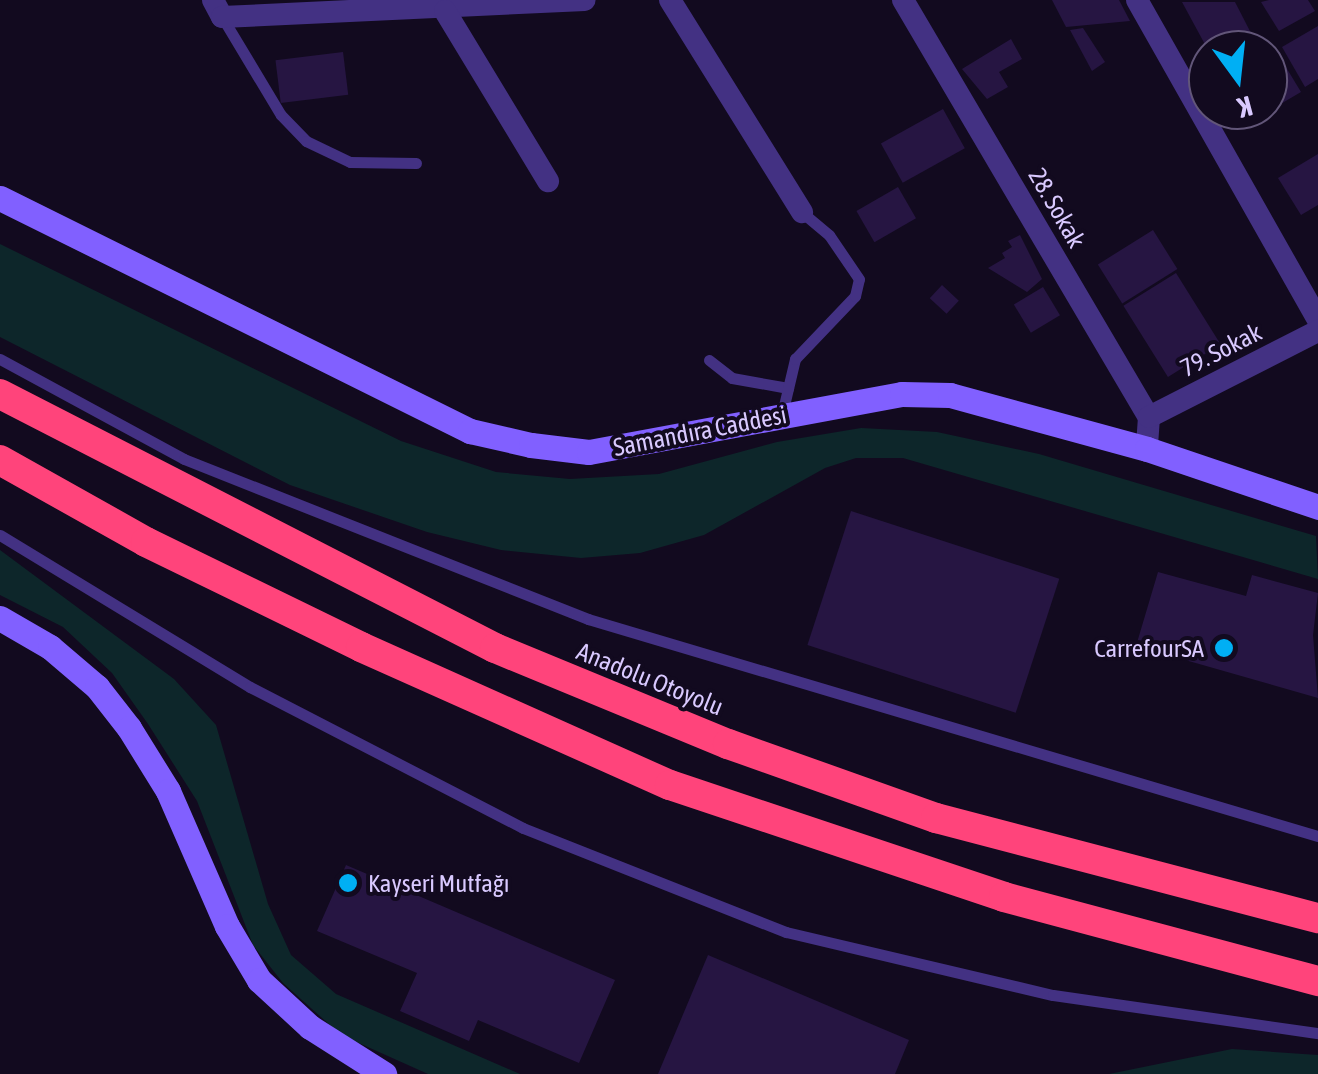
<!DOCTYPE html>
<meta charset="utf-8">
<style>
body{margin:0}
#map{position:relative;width:1318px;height:1074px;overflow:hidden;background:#120a1f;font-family:"Asap Condensed",sans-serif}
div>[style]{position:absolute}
.green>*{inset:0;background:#0d262a}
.building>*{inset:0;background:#261542;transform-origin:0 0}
.lane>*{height:11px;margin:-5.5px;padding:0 5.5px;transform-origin:5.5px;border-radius:5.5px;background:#433183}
.street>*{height:22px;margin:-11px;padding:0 11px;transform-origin:11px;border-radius:11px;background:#433183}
.secondary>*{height:25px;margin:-12.5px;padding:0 12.5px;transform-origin:12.5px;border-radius:12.5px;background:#8160ff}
.highway>*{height:30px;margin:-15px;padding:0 15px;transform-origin:15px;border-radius:15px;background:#ff447b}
.dots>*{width:28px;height:28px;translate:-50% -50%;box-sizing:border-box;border:5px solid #120a1f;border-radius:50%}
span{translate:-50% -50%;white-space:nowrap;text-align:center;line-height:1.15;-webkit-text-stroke:8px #120a1f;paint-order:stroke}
.street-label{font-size:25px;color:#d9c9ff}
.poi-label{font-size:25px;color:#d9c9ff}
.right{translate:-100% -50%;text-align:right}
.left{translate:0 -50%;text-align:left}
.north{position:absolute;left:1188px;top:30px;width:100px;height:100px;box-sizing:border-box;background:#120a1f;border:2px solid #625679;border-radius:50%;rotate:165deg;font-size:28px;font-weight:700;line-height:40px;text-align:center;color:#d9c9ff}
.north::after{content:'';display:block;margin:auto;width:35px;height:45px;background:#00aff4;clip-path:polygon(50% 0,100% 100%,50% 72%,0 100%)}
</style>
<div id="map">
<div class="green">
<div style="clip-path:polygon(0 244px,401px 441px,496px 472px,570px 479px,659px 474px,777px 442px,861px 428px,937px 432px,1039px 454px,1316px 536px,1318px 579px,903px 458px,856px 458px,825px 468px,704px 535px,640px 553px,581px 558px,501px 550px,427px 532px,290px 485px,0 337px)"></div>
<div style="clip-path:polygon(0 550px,174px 679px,216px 725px,268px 904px,291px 955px,336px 994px,520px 1074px,428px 1074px,341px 1035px,283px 983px,253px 945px,197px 801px,148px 724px,112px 673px,63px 627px,0 595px)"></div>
<div style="clip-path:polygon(1232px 1049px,1318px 1055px,1318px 1074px,1109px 1074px)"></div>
</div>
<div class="building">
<div style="clip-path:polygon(1052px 0,1119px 0,1130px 21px,1066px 27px)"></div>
<div style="clip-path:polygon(1269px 0,1308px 0,1315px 11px,1279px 31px,1261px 2px)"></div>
<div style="clip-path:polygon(1182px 2px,1235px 2px,1253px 37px,1229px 50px,1208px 50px)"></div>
<div style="clip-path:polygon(1318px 26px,1318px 79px,1305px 87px,1282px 47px)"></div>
<div style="clip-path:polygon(1083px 28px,1105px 62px,1092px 71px,1070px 30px)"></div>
<div style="clip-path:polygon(1011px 39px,1022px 59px,999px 72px,1008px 87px,987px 99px,962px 69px)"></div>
<div style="clip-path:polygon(1275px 49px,1301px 92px,1240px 128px,1230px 110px,1268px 110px,1268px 53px)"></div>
<div style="left:343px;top:52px;width:43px;height:68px;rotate:83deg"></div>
<div style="left:943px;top:109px;width:45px;height:71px;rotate:61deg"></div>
<div style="clip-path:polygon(1318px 154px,1318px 205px,1301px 215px,1278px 178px)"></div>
<div style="left:898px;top:187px;width:36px;height:48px;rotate:60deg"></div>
<div style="left:1153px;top:230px;width:46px;height:65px;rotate:58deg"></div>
<div style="clip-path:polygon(1020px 235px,1042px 279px,1027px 292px,988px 268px,1005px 258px,1002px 253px,1012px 247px,1008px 241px)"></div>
<div style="left:1176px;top:273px;width:84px;height:62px;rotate:58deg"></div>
<div style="left:942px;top:285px;width:23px;height:18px;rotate:43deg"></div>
<div style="left:1043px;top:287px;width:33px;height:34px;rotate:59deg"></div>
<div style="left:851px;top:511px;width:219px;height:141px;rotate:18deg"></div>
<div style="clip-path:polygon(1158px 572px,1246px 596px,1252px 575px,1318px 593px,1313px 635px,1318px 698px,1136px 646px)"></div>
<div style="clip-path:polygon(346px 865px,615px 980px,579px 1063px,478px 1020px,469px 1041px,400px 1011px,417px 973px,317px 931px)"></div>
<div style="clip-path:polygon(708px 955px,909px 1040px,895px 1074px,658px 1074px)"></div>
</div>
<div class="lane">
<div style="left:222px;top:17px;width:114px;rotate:59deg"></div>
<div style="left:281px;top:115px;width:36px;rotate:46deg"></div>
<div style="left:306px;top:141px;width:49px;rotate:25.5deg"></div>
<div style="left:350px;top:162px;width:66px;rotate:0.9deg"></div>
<div style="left:0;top:359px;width:209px;rotate:28.5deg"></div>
<div style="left:184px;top:459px;width:435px;rotate:21.6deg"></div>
<div style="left:588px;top:619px;width:762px;rotate:16.56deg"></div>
<div style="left:709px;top:360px;width:29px;rotate:38deg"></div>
<div style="left:732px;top:378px;width:57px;rotate:10.1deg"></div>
<div style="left:782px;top:414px;width:57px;rotate:-76.7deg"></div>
<div style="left:795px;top:359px;width:87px;rotate:-46.4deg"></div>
<div style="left:855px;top:296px;width:17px;rotate:-77deg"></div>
<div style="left:859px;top:279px;width:53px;rotate:-124.3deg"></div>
<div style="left:829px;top:235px;width:35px;rotate:-140deg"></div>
<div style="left:0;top:535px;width:293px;rotate:31.3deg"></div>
<div style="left:250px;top:687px;width:307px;rotate:27.3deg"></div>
<div style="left:523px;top:828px;width:283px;rotate:21.6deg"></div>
<div style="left:786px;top:932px;width:274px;rotate:13.3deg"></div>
<div style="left:1053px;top:995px;width:268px;rotate:8.2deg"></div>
</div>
<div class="street">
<div style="left:213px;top:0;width:19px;rotate:62deg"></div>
<div style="left:222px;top:17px;width:363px;rotate:-2.7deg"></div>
<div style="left:670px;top:0;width:250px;rotate:58.1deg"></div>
<div style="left:903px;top:0;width:484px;rotate:59.5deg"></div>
<div style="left:1149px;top:417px;width:32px;rotate:94deg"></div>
<div style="left:1137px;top:0;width:368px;rotate:60.5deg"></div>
<div style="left:445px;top:11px;width:199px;rotate:58.8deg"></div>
<div style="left:1149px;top:417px;width:190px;rotate:-27deg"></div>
</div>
<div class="secondary">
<div style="left:0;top:198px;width:525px;rotate:26.37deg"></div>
<div style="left:470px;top:431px;width:63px;rotate:12.9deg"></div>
<div style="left:531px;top:445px;width:58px;rotate:6.9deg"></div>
<div style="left:589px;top:452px;width:318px;rotate:-10.5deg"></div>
<div style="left:902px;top:394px;width:48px;rotate:1.2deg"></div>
<div style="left:950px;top:395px;width:204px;rotate:15.3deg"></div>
<div style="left:1147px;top:449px;width:181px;rotate:18.7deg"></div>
<div style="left:0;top:618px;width:58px;rotate:30.1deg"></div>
<div style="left:50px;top:647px;width:62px;rotate:40.4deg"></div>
<div style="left:97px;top:687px;width:52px;rotate:52deg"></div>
<div style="left:129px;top:728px;width:74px;rotate:58.2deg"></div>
<div style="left:168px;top:791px;width:147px;rotate:66.4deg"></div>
<div style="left:227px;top:926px;width:63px;rotate:59.3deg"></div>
<div style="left:259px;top:980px;width:69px;rotate:42.7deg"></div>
<div style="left:310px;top:1027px;width:88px;rotate:32.4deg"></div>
</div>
<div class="highway">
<div style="left:0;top:394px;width:556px;rotate:27.16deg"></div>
<div style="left:495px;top:648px;width:252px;rotate:22.4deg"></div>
<div style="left:728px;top:744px;width:221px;rotate:19.6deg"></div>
<div style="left:936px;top:818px;width:395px;rotate:14.7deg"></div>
<div style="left:0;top:460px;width:167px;rotate:29.3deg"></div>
<div style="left:146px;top:542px;width:239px;rotate:26deg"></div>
<div style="left:361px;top:647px;width:338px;rotate:24.1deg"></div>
<div style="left:670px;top:785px;width:352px;rotate:18.5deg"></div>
<div style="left:1004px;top:897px;width:325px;rotate:15deg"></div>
</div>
<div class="dots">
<div style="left:1224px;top:648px;background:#00aff4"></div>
<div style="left:348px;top:883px;background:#00aff4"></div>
</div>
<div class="street-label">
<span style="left:1057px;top:208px;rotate:60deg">28. Sokak</span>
<span style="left:1221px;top:350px;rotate:-27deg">79. Sokak</span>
<span style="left:700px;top:431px;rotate:-11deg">Samandıra Caddesi</span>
<span style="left:650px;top:679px;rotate:22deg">Anadolu Otoyolu</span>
</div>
<div class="poi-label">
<span class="right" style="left:1204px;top:648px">CarrefourSA</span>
<span class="left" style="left:368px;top:883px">Kayseri Mutfağı</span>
</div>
<div class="north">K</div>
</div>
